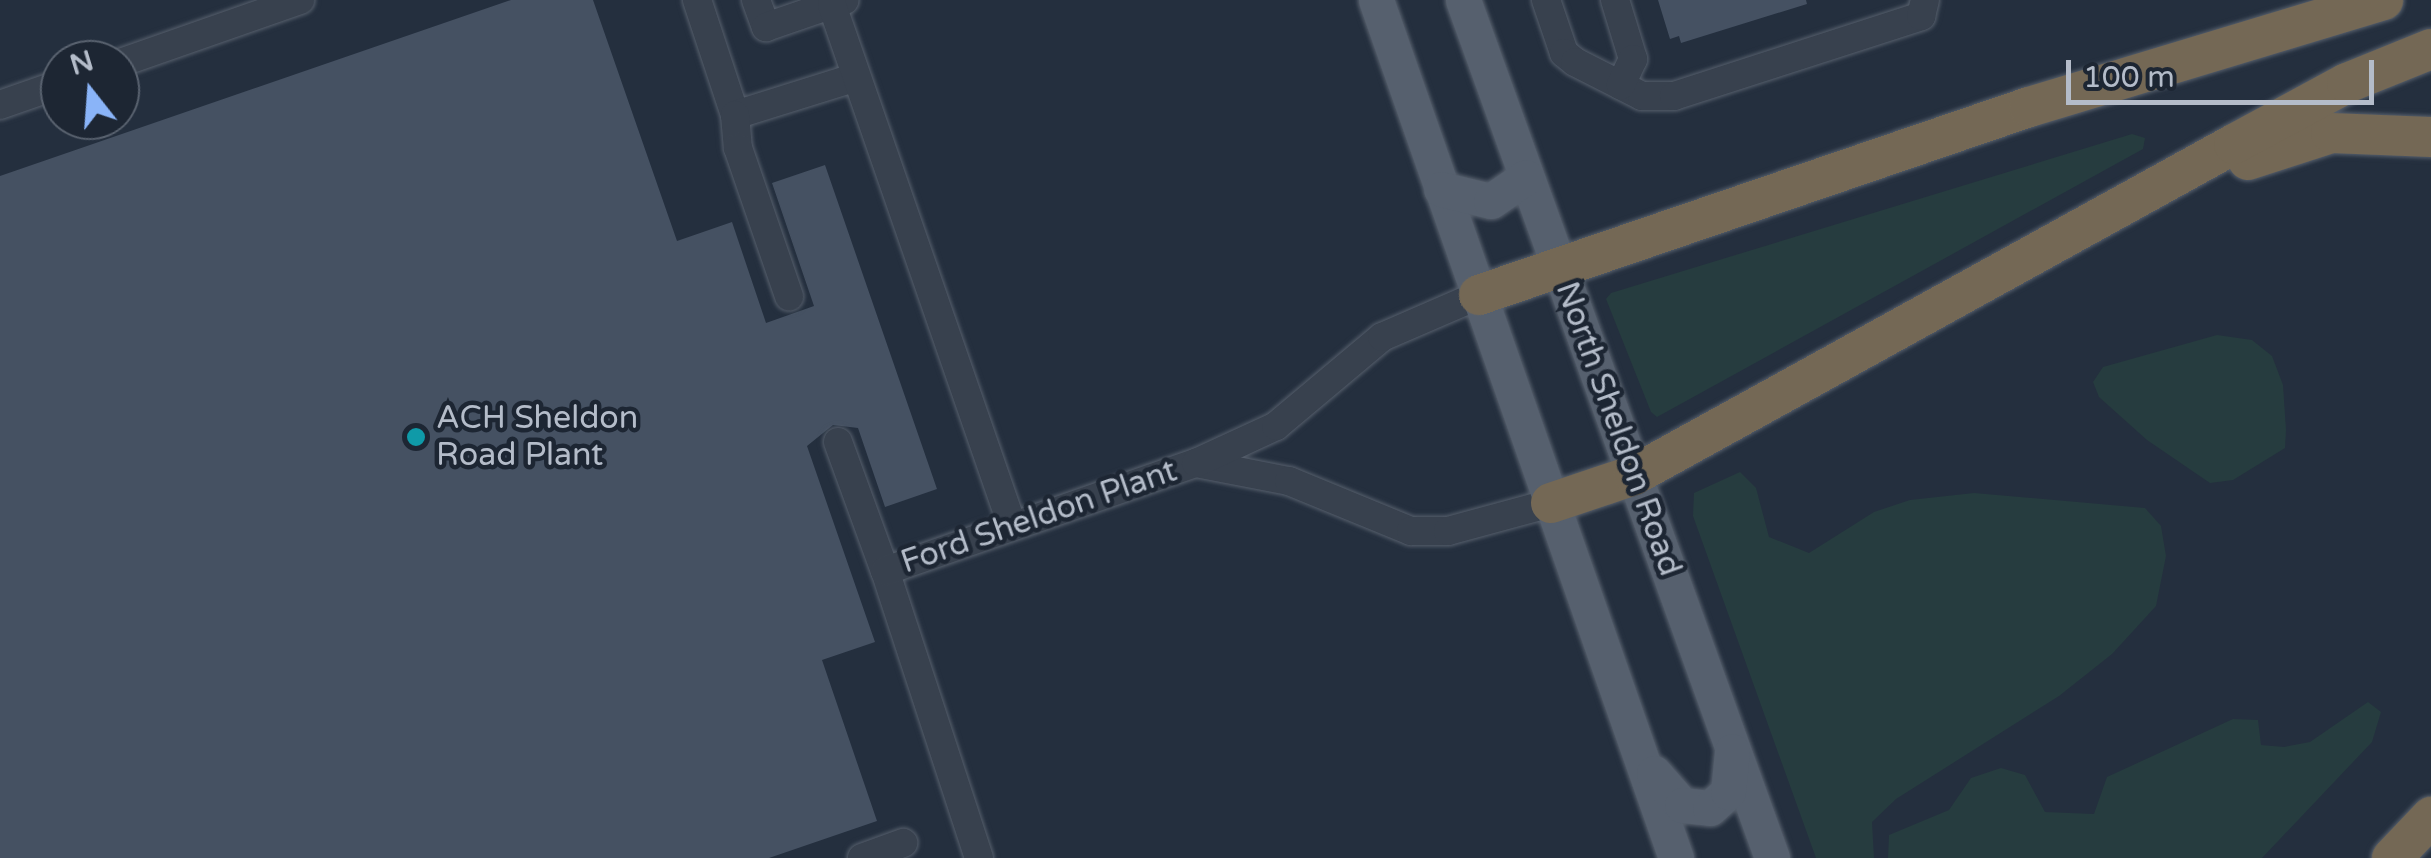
<!DOCTYPE html>
<style>
body{margin:0}
#map{position:relative;width:2431px;height:858px;overflow:hidden;background:#242f3e;font-family:"Varela Round",sans-serif}
div>[style]{position:absolute}
.green>*{inset:0;background:#263c3f}
.building>*{inset:0;background:#455162}
.roads{filter:drop-shadow(0 0 2px #565f6c) drop-shadow(0 0 2px #565f6c)}
.minor>*{height:28px;margin:-14px;padding:0 14px;transform-origin:14px;border-radius:14px;background:#38414e}
.major>*{height:35px;margin:-17.5px;padding:0 17.5px;transform-origin:17.5px;border-radius:17.5px;background:#56606e}
.highway>*{height:40px;margin:-20px;padding:0 20px;transform-origin:20px;border-radius:20px;background:#746855}
.dots>*{width:28px;height:28px;translate:-50% -50%;box-sizing:border-box;border:5px solid #1d2633;border-radius:50%}
span{translate:-50% -50%;white-space:nowrap;text-align:center;line-height:1.15;-webkit-text-stroke:9px #1d2633;paint-order:stroke}
.poi-label{font-size:32px;color:#b4bcc9}
.left{translate:0 -50%;text-align:left}
.street-label{font-size:32px;color:#b4bcc9}
.north{position:absolute;left:40px;top:40px;width:100px;height:100px;box-sizing:border-box;background:#1d2633;border:2px solid #59626f;border-radius:50%;rotate:343deg;font-size:28px;font-weight:700;line-height:40px;text-align:center;color:#b4bcc9}
.north::after{content:'';display:block;margin:auto;width:35px;height:45px;background:#8ab4f8;clip-path:polygon(50% 0,100% 100%,50% 72%,0 100%)}
.scale{position:absolute;left:2066px;top:60px;width:308px;height:45px;box-sizing:border-box;border:5px solid #b4bcc9;border-top:0;padding-left:12px;font-size:30px;line-height:35px;white-space:nowrap;color:#b4bcc9;-webkit-text-stroke:8px #1d2633;paint-order:stroke}
</style>
<div id="map">
<div class="green">
<div style="clip-path:polygon(2132px 134px,2145px 138px,2143px 149px,1657px 417px,1651px 412px,1606px 299px,1611px 293px)"></div>
<div style="clip-path:polygon(2217px 335px,2252px 340px,2272px 356px,2283px 385px,2286px 430px,2285px 448px,2233px 480px,2210px 483px,2147px 440px,2099px 397px,2093px 382px,2103px 367px)"></div>
<div style="clip-path:polygon(1740px 472px,1756px 488px,1769px 537px,1809px 553px,1874px 512px,1910px 500px,1974px 493px,2145px 508px,2161px 526px,2166px 556px,2156px 606px,2112px 654px,2059px 696px,1896px 799px,1872px 822px,1874px 858px,1816px 858px,1693px 516px,1694px 493px)"></div>
<div style="clip-path:polygon(2368px 702px,2381px 712px,2372px 742px,2262px 858px,1888px 858px,1889px 835px,1949px 810px,1971px 778px,2001px 768px,2025px 775px,2045px 812px,2094px 814px,2107px 777px,2233px 719px,2258px 720px,2261px 745px,2284px 747px,2310px 742px)"></div>
</div>
<div class="building">
<div style="clip-path:polygon(511px 0,593px 0,677px 241px,732px 222px,766px 323px,814px 306px,772px 183px,825px 165px,937px 489px,885px 507px,858px 428px,833px 425px,807px 446px,875px 642px,822px 660px,877px 821px,769px 858px,0 858px,0 176px)"></div>
<div style="clip-path:polygon(1658px 0,1806px 0,1807px 4px,1681px 43px,1679px 36px,1670px 39px)"></div>
</div>
<div class="roads">
<div class="minor">
<div style="left:697px;top:0;width:121px;rotate:71.7deg"></div>
<div style="left:735px;top:115px;width:127px;rotate:-17.4deg"></div>
<div style="left:756px;top:0;width:29px;rotate:70deg"></div>
<div style="left:766px;top:27px;width:83px;rotate:-18.9deg"></div>
<div style="left:1546px;top:0;width:56px;rotate:71.2deg"></div>
<div style="left:1564px;top:53px;width:14px;rotate:39deg"></div>
<div style="left:1575px;top:62px;width:75px;rotate:26.9deg"></div>
<div style="left:1642px;top:96px;width:32px"></div>
<div style="left:1674px;top:96px;width:260px;rotate:-17.9deg"></div>
<div style="left:1921px;top:16px;width:16px;rotate:-76deg"></div>
<div style="left:1615px;top:0;width:62px;rotate:73deg"></div>
<div style="left:1633px;top:59px;width:29px;rotate:115deg"></div>
<div style="left:832px;top:5px;width:550px;rotate:70.91deg"></div>
<div style="left:120px;top:63px;width:191px;rotate:-19.3deg"></div>
<div style="left:0;top:105px;width:64px;rotate:-19.3deg"></div>
<div style="left:735px;top:115px;width:33px;rotate:85deg"></div>
<div style="left:738px;top:148px;width:157px;rotate:71deg"></div>
<div style="left:838px;top:442px;width:137px;rotate:70deg"></div>
<div style="left:1196px;top:463px;width:95px;rotate:11deg"></div>
<div style="left:1289px;top:481px;width:132px;rotate:22.3deg"></div>
<div style="left:1411px;top:531px;width:37px"></div>
<div style="left:1448px;top:531px;width:107px;rotate:-15.2deg"></div>
<div style="left:862px;top:858px;width:44px;rotate:-20.1deg"></div>
<div style="left:979px;top:858px;width:302px;rotate:-108.1deg"></div>
<div style="left:885px;top:571px;width:329px;rotate:-19.2deg"></div>
<div style="left:1196px;top:463px;width:88px;rotate:-24.8deg"></div>
<div style="left:1276px;top:426px;width:138px;rotate:-40deg"></div>
<div style="left:1382px;top:337px;width:106px;rotate:-23.4deg"></div>
</div>
<div class="major">
<div style="left:1376px;top:0;width:909px;rotate:70.73deg"></div>
<div style="left:1463px;top:0;width:912px;rotate:70.19deg"></div>
<div style="left:1441px;top:189px;width:51px;rotate:13.5deg"></div>
<div style="left:1491px;top:201px;width:42px;rotate:-34.4deg"></div>
<div style="left:1654px;top:773px;width:43px;rotate:48.8deg"></div>
<div style="left:1682px;top:805px;width:28px;rotate:6deg"></div>
<div style="left:1710px;top:808px;width:24px;rotate:-42deg"></div>
<div style="left:1728px;top:792px;width:41px;rotate:-84.4deg"></div>
</div>
<div class="highway">
<div style="left:2248px;top:160px;width:87px;rotate:-18deg"></div>
<div style="left:2331px;top:133px;width:100px;rotate:2.3deg"></div>
<div style="left:1479px;top:295px;width:581px;rotate:-18.87deg"></div>
<div style="left:2029px;top:107px;width:370px;rotate:-16.8deg"></div>
<div style="left:1551px;top:503px;width:88px;rotate:-18.6deg"></div>
<div style="left:1634px;top:475px;width:685px;rotate:-28.88deg"></div>
<div style="left:2234px;top:144px;width:128px;rotate:-28.4deg"></div>
<div style="left:2347px;top:83px;width:91px;rotate:-22deg"></div>
<div style="left:2392px;top:858px;width:57px;rotate:-46.4deg"></div>
</div>
</div>
<div class="dots">
<div style="left:416px;top:437px;background:#0f9aa8"></div>
</div>
<div class="poi-label">
<span class="left" style="left:436px;top:437px">ACH Sheldon<br>Road Plant</span>
</div>
<div class="street-label">
<span style="left:1618px;top:429px;rotate:70deg">North Sheldon Road</span>
<span style="left:1039px;top:517px;rotate:-19deg">Ford Sheldon Plant</span>
</div>
<div class="north">N</div>
<div class="scale">100 m</div>
</div>
